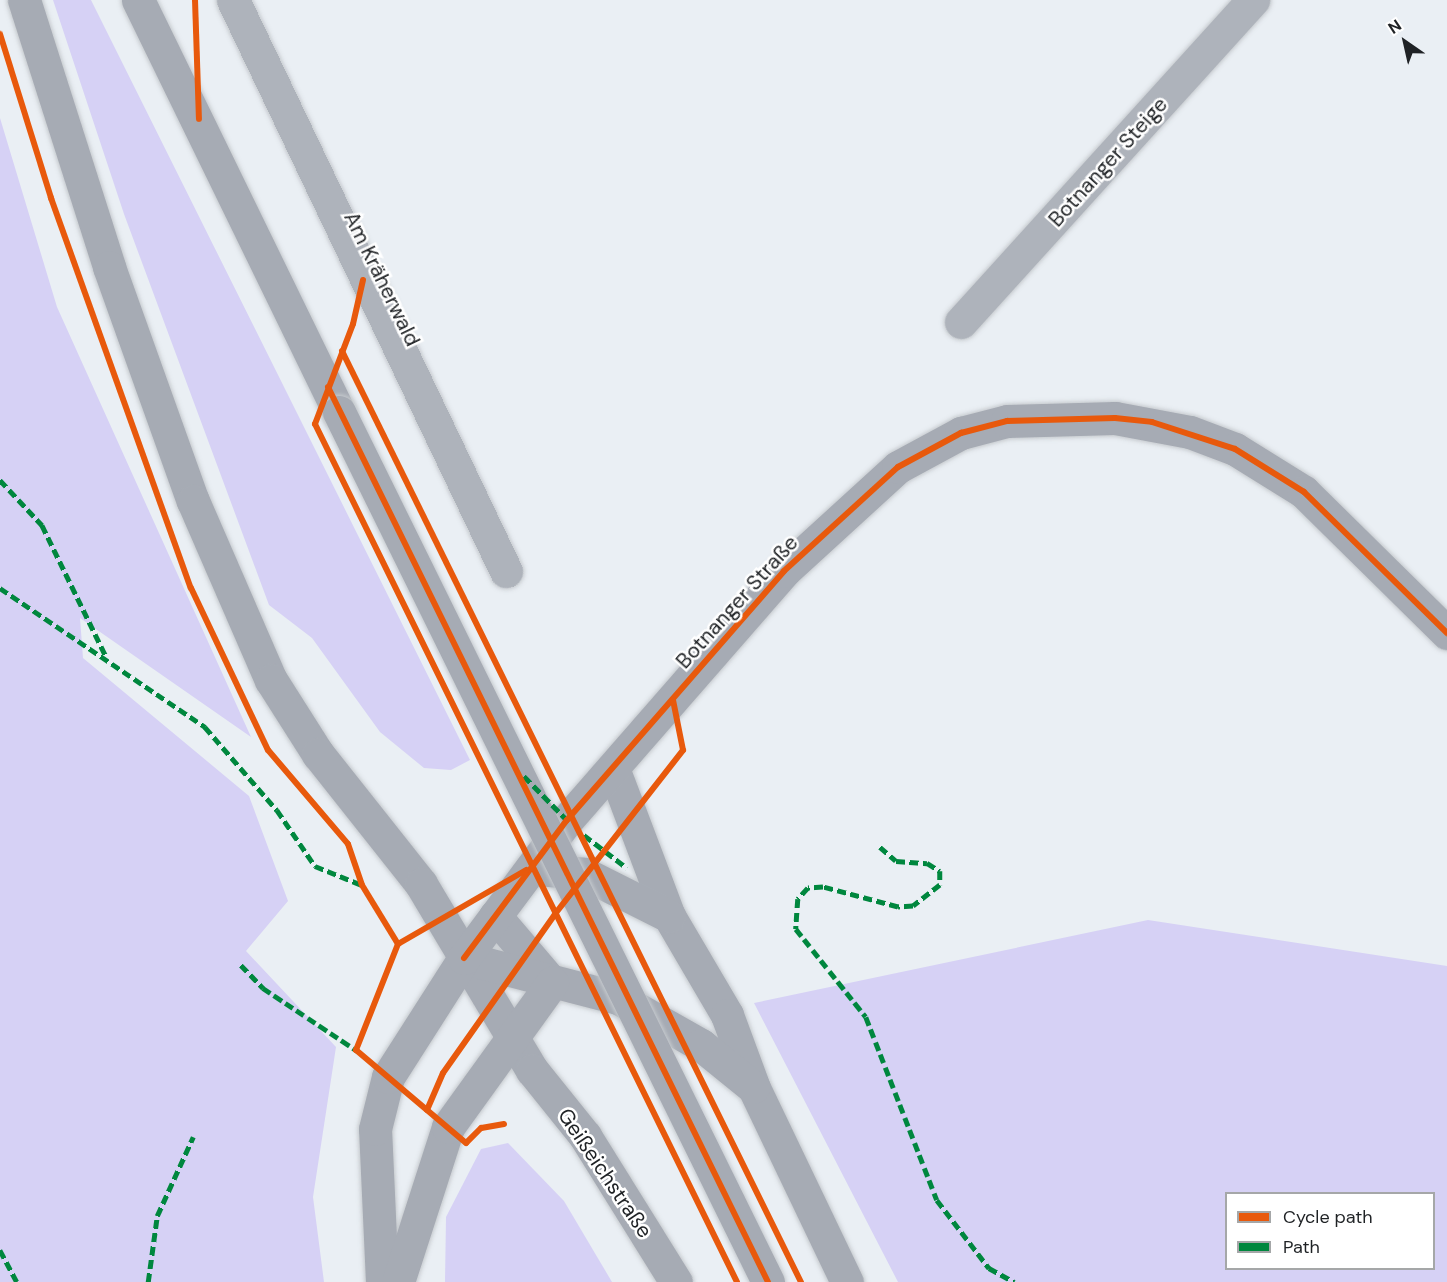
<!DOCTYPE html>
<meta charset="utf-8">
<style>
body{margin:0}
#map{position:relative;width:1447px;height:1282px;overflow:hidden;background:#eaeff4;font-family:"DM Sans",sans-serif}
div>[style]{position:absolute}
.green>*{inset:0;background:#d6d1f5}
.roads{filter:drop-shadow(0 0 2px #c6cace) drop-shadow(0 0 2px #c6cace)}
.minor>*{height:33px;margin:-16.5px;padding:0 16.5px;transform-origin:16.5px;border-radius:16.5px;background:#aeb3bb}
.major>*{height:33px;margin:-16.5px;padding:0 16.5px;transform-origin:16.5px;border-radius:16.5px;background:#a6abb4}
.bridges{filter:drop-shadow(0 0 2px #c6cace) drop-shadow(0 0 2px #c6cace)}
.major-bridge>*{height:33px;margin:-16.5px;padding:0 16.5px;transform-origin:16.5px;border-radius:16.5px;background:#a6abb4}
.quiet>*{height:4.5px;margin-top:-2.25px;transform-origin:0;background:repeating-linear-gradient(90deg,#00873e 0 9px,transparent 0 13.5px)}
.cycleway>*{height:6px;margin:-3px;padding:0 3px;transform-origin:3px;border-radius:3px;background:#e8590c}
span{translate:-50% -50%;white-space:nowrap;text-align:center;line-height:1.15;-webkit-text-stroke:5px #fff;paint-order:stroke}
.street-label{font-size:21px;color:#1f2225}
.legend{position:absolute;left:1225px;top:1192px;width:210px;height:78px;box-sizing:border-box;background:#fff;border:2px solid #a5a7a8;margin:0;padding:8px 10px;list-style:none;font-size:18px;color:#1f2225}
.legend li{display:flex;align-items:center;gap:12px;height:30px}
.legend b{width:30px;border:2px solid #a5a7a8}
.north{position:absolute;left:1375px;top:12px;width:60px;height:60px;-webkit-text-stroke:4px #fff;paint-order:stroke;rotate:326deg;font-size:16px;font-weight:700;line-height:24px;text-align:center;color:#1f2225}
.north::after{content:'';display:block;margin:auto;width:21px;height:27px;background:#1f2225;clip-path:polygon(50% 0,100% 100%,50% 72%,0 100%)}
</style>
<div id="map">
<div class="green">
<div style="clip-path:polygon(53px 0,91px 0,470px 760px,451px 770px,424px 768px,380px 732px,312px 638px,269px 605px,124px 214px)"></div>
<div style="clip-path:polygon(0 118px,57px 307px,251px 737px,80px 618px,83px 658px,249px 796px,288px 901px,246px 951px,336px 1047px,313px 1197px,324px 1282px,0 1282px)"></div>
<div style="clip-path:polygon(evenodd,1148px 920px,1447px 966px,1447px 1282px,898px 1282px,754px 1003px,1148px 920px,1226px 1194px,1434px 1194px,1434px 1268px,1226px 1268px,1226px 1194px)"></div>
<div style="clip-path:polygon(508px 1143px,564px 1201px,612px 1282px,445px 1282px,446px 1217px,481px 1149px)"></div>
</div>
<div class="roads">
<div class="minor">
<div style="left:233px;top:0;width:633px;rotate:64.45deg"></div>
<div style="left:961px;top:322px;width:435px;rotate:-47.8deg"></div>
</div>
<div class="major">
<div style="left:24px;top:0;width:280px;rotate:72.3deg"></div>
<div style="left:109px;top:267px;width:249px;rotate:70.3deg"></div>
<div style="left:193px;top:501px;width:195px;rotate:66.5deg"></div>
<div style="left:271px;top:680px;width:88px;rotate:57.6deg"></div>
<div style="left:318px;top:754px;width:166px;rotate:51.6deg"></div>
<div style="left:421px;top:884px;width:217px;rotate:59.2deg"></div>
<div style="left:532px;top:1070px;width:85px;rotate:51.2deg"></div>
<div style="left:585px;top:1136px;width:172px;rotate:58.1deg"></div>
<div style="left:138px;top:0;width:458px;rotate:64deg"></div>
<div style="left:613px;top:768px;width:158px;rotate:69.3deg"></div>
<div style="left:669px;top:916px;width:115px;rotate:59.6deg"></div>
<div style="left:727px;top:1015px;width:78px;rotate:69.7deg"></div>
<div style="left:754px;top:1088px;width:215px;rotate:64.4deg"></div>
<div style="left:540px;top:869px;width:45px;rotate:6.3deg"></div>
<div style="left:585px;top:874px;width:94px;rotate:26.6deg"></div>
<div style="left:495px;top:916px;width:88px;rotate:49.6deg"></div>
<div style="left:464px;top:958px;width:159px;rotate:14.6deg"></div>
<div style="left:618px;top:998px;width:95px;rotate:29.5deg"></div>
<div style="left:701px;top:1045px;width:67px;rotate:38.9deg"></div>
<div style="left:382px;top:1282px;width:153px;rotate:-92.6deg"></div>
<div style="left:375px;top:1129px;width:54px;rotate:-76deg"></div>
<div style="left:388px;top:1077px;width:141px;rotate:-57.4deg"></div>
<div style="left:464px;top:958px;width:172px;rotate:-53.3deg"></div>
<div style="left:567px;top:820px;width:330px;rotate:-48.9deg"></div>
<div style="left:784px;top:571px;width:154px;rotate:-42.4deg"></div>
<div style="left:898px;top:467px;width:72px;rotate:-28.4deg"></div>
<div style="left:961px;top:433px;width:48px;rotate:-14.6deg"></div>
<div style="left:1007px;top:421px;width:108px;rotate:-1.6deg"></div>
<div style="left:1115px;top:418px;width:76px;rotate:10.6deg"></div>
<div style="left:1190px;top:432px;width:48px;rotate:20.7deg"></div>
<div style="left:1235px;top:449px;width:81px;rotate:31.9deg"></div>
<div style="left:1304px;top:492px;width:201px;rotate:44.6deg"></div>
<div style="left:398px;top:1282px;width:163px;rotate:-72.1deg"></div>
<div style="left:448px;top:1127px;width:178px;rotate:-54.2deg"></div>
</div>
</div>
<div class="bridges">
<div class="major-bridge">
<div style="left:339px;top:412px;width:970px;rotate:63.75deg"></div>
</div>
</div>
<div class="quiet">
<div style="left:0;top:480px;width:62px;rotate:47deg"></div>
<div style="left:42px;top:525px;width:146px;rotate:64deg"></div>
<div style="left:0;top:588px;width:248px;rotate:34.1deg"></div>
<div style="left:205px;top:727px;width:110px;rotate:49.1deg"></div>
<div style="left:277px;top:810px;width:68px;rotate:55.8deg"></div>
<div style="left:315px;top:866px;width:51px;rotate:22deg"></div>
<div style="left:524px;top:776px;width:63px;rotate:45.6deg"></div>
<div style="left:584px;top:835px;width:54px;rotate:37.5deg"></div>
<div style="left:880px;top:847px;width:21px;rotate:41deg"></div>
<div style="left:896px;top:861px;width:31px;rotate:4deg"></div>
<div style="left:927px;top:863px;width:15px;rotate:32deg"></div>
<div style="left:940px;top:871px;width:14px;rotate:90deg"></div>
<div style="left:940px;top:885px;width:34px;rotate:142deg"></div>
<div style="left:913px;top:906px;width:15px;rotate:176deg"></div>
<div style="left:898px;top:907px;width:78px;rotate:-165.1deg"></div>
<div style="left:823px;top:887px;width:15px;rotate:176deg"></div>
<div style="left:808px;top:888px;width:15px;rotate:132deg"></div>
<div style="left:798px;top:899px;width:30px;rotate:94deg"></div>
<div style="left:796px;top:929px;width:112px;rotate:51.5deg"></div>
<div style="left:866px;top:1017px;width:196px;rotate:68.8deg"></div>
<div style="left:937px;top:1200px;width:86px;rotate:52.6deg"></div>
<div style="left:989px;top:1268px;width:29px;rotate:29deg"></div>
<div style="left:241px;top:965px;width:32px;rotate:46deg"></div>
<div style="left:263px;top:988px;width:115px;rotate:33.7deg"></div>
<div style="left:0;top:1250px;width:36px;rotate:62deg"></div>
<div style="left:148px;top:1282px;width:67px;rotate:-82.2deg"></div>
<div style="left:157px;top:1216px;width:87px;rotate:-65.5deg"></div>
</div>
<div class="cycleway">
<div style="left:195px;top:0;width:119px;rotate:88.1deg"></div>
<div style="left:0;top:34px;width:172px;rotate:72.7deg"></div>
<div style="left:51px;top:198px;width:414px;rotate:70.3deg"></div>
<div style="left:191px;top:588px;width:179px;rotate:64.6deg"></div>
<div style="left:268px;top:750px;width:123px;rotate:49.6deg"></div>
<div style="left:348px;top:844px;width:43px;rotate:71.1deg"></div>
<div style="left:362px;top:885px;width:69px;rotate:58.6deg"></div>
<div style="left:363px;top:280px;width:45px;rotate:102.8deg"></div>
<div style="left:353px;top:324px;width:107px;rotate:110.8deg"></div>
<div style="left:315px;top:424px;width:956px;rotate:63.81deg"></div>
<div style="left:342px;top:351px;width:1038px;rotate:63.76deg"></div>
<div style="left:328px;top:387px;width:997px;rotate:63.82deg"></div>
<div style="left:464px;top:958px;width:172px;rotate:-53.3deg"></div>
<div style="left:567px;top:820px;width:330px;rotate:-48.9deg"></div>
<div style="left:784px;top:571px;width:154px;rotate:-42.4deg"></div>
<div style="left:898px;top:467px;width:72px;rotate:-28.4deg"></div>
<div style="left:961px;top:433px;width:48px;rotate:-14.6deg"></div>
<div style="left:1007px;top:421px;width:108px;rotate:-1.6deg"></div>
<div style="left:1115px;top:418px;width:37px;rotate:6deg"></div>
<div style="left:1152px;top:422px;width:87px;rotate:18deg"></div>
<div style="left:1235px;top:449px;width:81px;rotate:31.9deg"></div>
<div style="left:1304px;top:492px;width:201px;rotate:44.6deg"></div>
<div style="left:427px;top:1110px;width:40px;rotate:-66.6deg"></div>
<div style="left:443px;top:1073px;width:194px;rotate:-54.8deg"></div>
<div style="left:555px;top:914px;width:208px;rotate:-52deg"></div>
<div style="left:683px;top:750px;width:51px;rotate:-101.3deg"></div>
<div style="left:504px;top:1124px;width:23px;rotate:170deg"></div>
<div style="left:481px;top:1128px;width:21px;rotate:135deg"></div>
<div style="left:466px;top:1143px;width:144px;rotate:-139.8deg"></div>
<div style="left:356px;top:1050px;width:114px;rotate:-68.4deg"></div>
<div style="left:398px;top:944px;width:148px;rotate:-30deg"></div>
</div>
<div class="street-label">
<span style="left:1108px;top:162px;rotate:-48deg">Botnanger Steige</span>
<span style="left:382px;top:279px;rotate:64deg">Am Kräherwald</span>
<span style="left:737px;top:602px;rotate:-48deg">Botnanger Straße</span>
<span style="left:605px;top:1173px;rotate:56deg">Geißeichstraße</span>
</div>
<ul class="legend">
<li><b style="height:8px;background:#e8590c"></b>Cycle path</li>
<li><b style="height:8px;background:#00873e"></b>Path</li>
</ul>
<div class="north">N</div>
</div>
